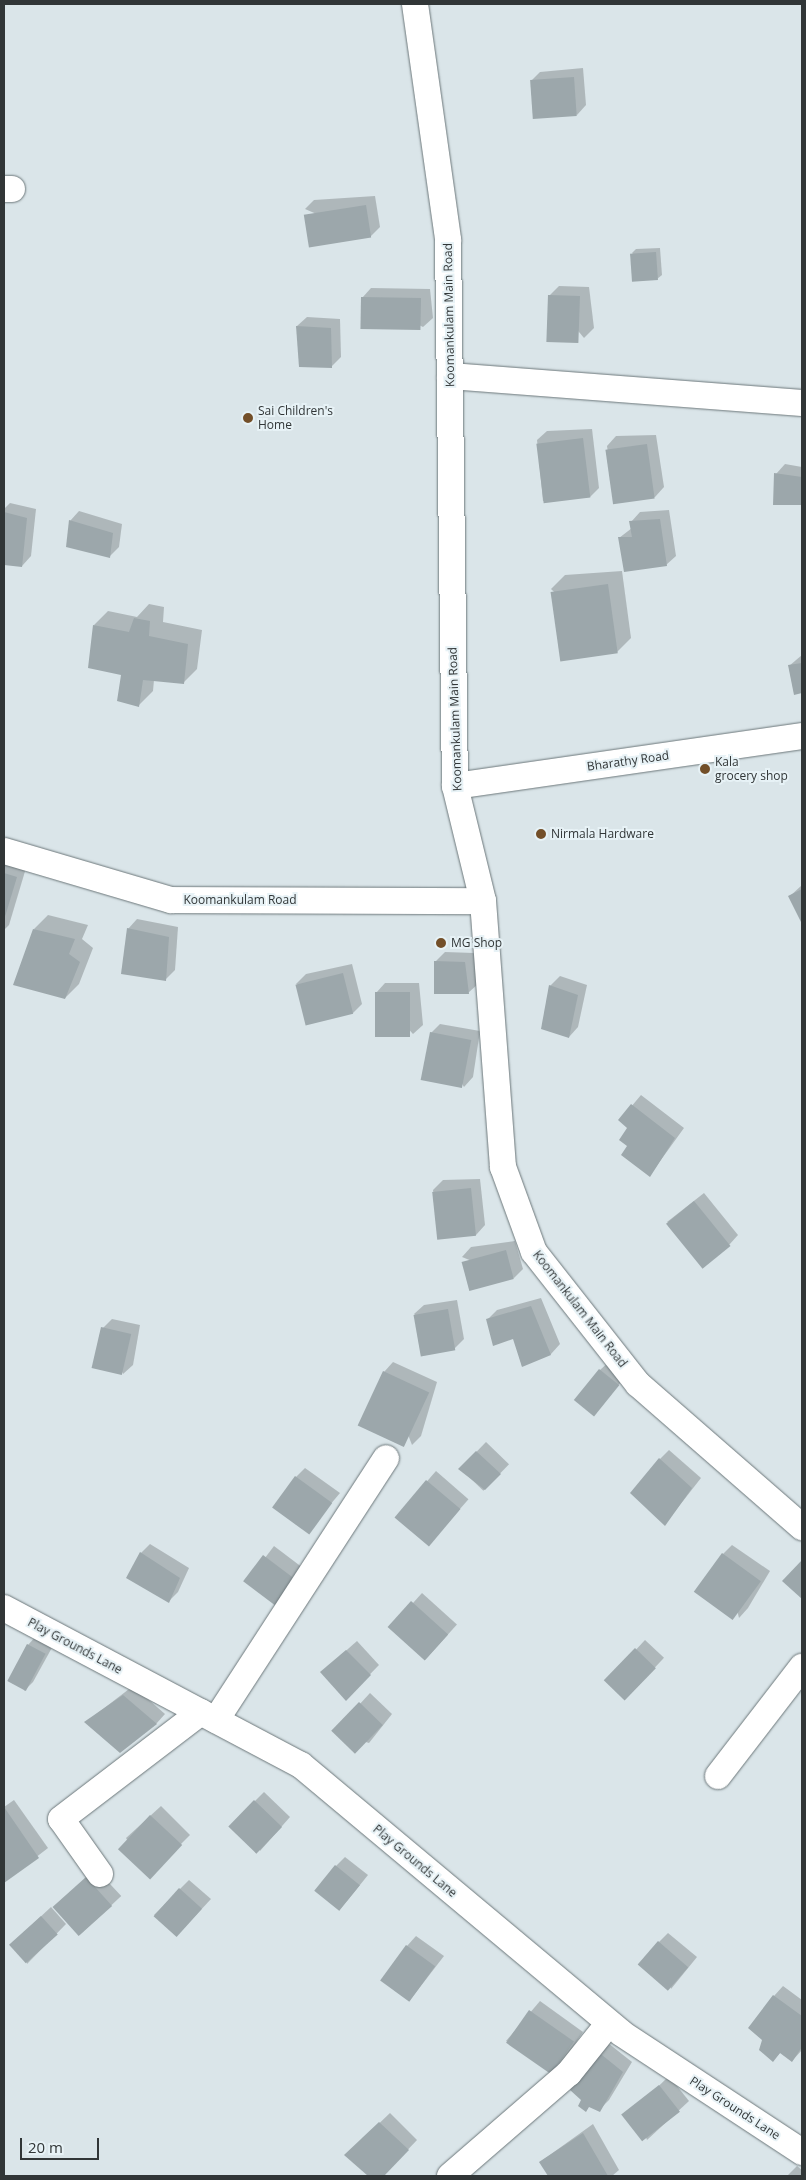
<!DOCTYPE html>
<style>
body{margin:0}
#map{position:relative;width:806px;height:2180px;overflow:hidden;background:#dae5e9;font-family:"Open Sans",sans-serif}
div>[style]{position:absolute}
.shadow>*{inset:0;background:#0003;transform-origin:0 0}
.building>*{inset:0;background:#9ca7ab;transform-origin:0 0}
.roads{filter:drop-shadow(0 0 1px #6c777a) drop-shadow(0 0 1px #6c777a)}
.minor>*{height:26px;margin:-13px;padding:0 13px;transform-origin:13px;border-radius:13px;background:#fff}
.dots>*{width:14px;height:14px;translate:-50% -50%;box-sizing:border-box;border:2px solid #e7f2f6;border-radius:50%}
span{translate:-50% -50%;white-space:nowrap;text-align:center;line-height:1.15;-webkit-text-stroke:4px #e7f2f6;paint-order:stroke}
.street-label{font-size:12px;color:#313637}
.poi-label{font-size:12px;color:#313637}
.left{translate:0 -50%;text-align:left}
.frame{position:absolute;inset:0;border:5px solid #313637;pointer-events:none}
.scale{position:absolute;left:20px;top:2138px;width:79px;height:22px;box-sizing:border-box;border:2px solid #313637;border-top:0;padding-left:6px;font-size:15px;line-height:18px;white-space:nowrap;color:#313637;-webkit-text-stroke:4px #e7f2f6;paint-order:stroke}
</style>
<div id="map">
<div class="shadow">
<div style="clip-path:polygon(583px 68px,586px 105px,577px 115px,531px 81px,540px 72px)"></div>
<div style="clip-path:polygon(375px 196px,380px 227px,370px 237px,305px 209px,314px 200px)"></div>
<div style="clip-path:polygon(660px 248px,662px 275px,657px 279px,632px 253px,636px 249px)"></div>
<div style="clip-path:polygon(559px 286px,589px 287px,594px 328px,584px 338px,549px 296px)"></div>
<div style="clip-path:polygon(371px 288px,430px 289px,433px 318px,423px 327px,362px 298px)"></div>
<div style="clip-path:polygon(307px 317px,340px 319px,341px 357px,332px 366px,301px 365px,297px 326px)"></div>
<div style="clip-path:polygon(592px 429px,599px 488px,590px 497px,543px 501px,537px 440px,547px 431px)"></div>
<div style="clip-path:polygon(656px 435px,664px 487px,655px 497px,615px 500px,607px 446px,616px 436px)"></div>
<div style="clip-path:polygon(785px 464px,802px 467px,801px 503px,776px 474px)"></div>
<div style="clip-path:polygon(10px 503px,36px 509px,31px 556px,22px 566px,4px 564px,4px 509px)"></div>
<div style="clip-path:polygon(669px 510px,676px 556px,666px 565px,619px 538px,632px 528px,631px 522px,640px 512px)"></div>
<div style="clip-path:polygon(79px 511px,122px 524px,119px 547px,110px 556px,70px 521px)"></div>
<div style="clip-path:polygon(622px 571px,631px 638px,617px 652px,551px 589px,565px 575px)"></div>
<div style="clip-path:polygon(149px 604px,164px 607px,163px 622px,202px 630px,197px 669px,183px 683px,154px 680px,153px 691px,139px 705px,94px 625px,108px 611px,137px 617px)"></div>
<div style="clip-path:polygon(802px 655px,802px 692px,795px 693px,789px 666px)"></div>
<div style="clip-path:polygon(4px 860px,26px 868px,9px 925px,4px 930px)"></div>
<div style="clip-path:polygon(802px 885px,802px 921px,789px 897px)"></div>
<div style="clip-path:polygon(48px 915px,88px 925px,82px 939px,93px 948px,79px 984px,65px 998px,34px 929px)"></div>
<div style="clip-path:polygon(137px 919px,178px 927px,175px 970px,165px 980px,128px 929px)"></div>
<div style="clip-path:polygon(445px 952px,474px 953px,478px 984px,468px 993px,435px 962px)"></div>
<div style="clip-path:polygon(352px 964px,362px 1004px,353px 1013px,296px 984px,306px 974px)"></div>
<div style="clip-path:polygon(560px 976px,587px 985px,578px 1027px,569px 1037px,550px 986px)"></div>
<div style="clip-path:polygon(385px 983px,419px 983px,423px 1025px,413px 1034px,376px 993px)"></div>
<div style="clip-path:polygon(440px 1024px,480px 1031px,473px 1077px,464px 1087px,431px 1033px)"></div>
<div style="clip-path:polygon(641px 1095px,684px 1128px,650px 1175px,629px 1146px,629px 1128px,620px 1120px)"></div>
<div style="clip-path:polygon(480px 1179px,485px 1225px,476px 1235px,439px 1237px,433px 1190px,443px 1180px)"></div>
<div style="clip-path:polygon(704px 1193px,738px 1235px,729px 1245px,667px 1222px)"></div>
<div style="clip-path:polygon(515px 1241px,523px 1269px,514px 1278px,462px 1257px,471px 1247px)"></div>
<div style="clip-path:polygon(541px 1298px,560px 1344px,551px 1354px,522px 1366px,514px 1338px,488px 1319px,497px 1310px)"></div>
<div style="clip-path:polygon(457px 1300px,464px 1339px,454px 1349px,414px 1314px,424px 1305px)"></div>
<div style="clip-path:polygon(112px 1319px,140px 1325px,133px 1365px,123px 1374px,103px 1328px)"></div>
<div style="clip-path:polygon(610px 1361px,627px 1375px,595px 1413px,600px 1370px)"></div>
<div style="clip-path:polygon(393px 1362px,437px 1382px,421px 1436px,412px 1445px,384px 1372px)"></div>
<div style="left:486px;top:1442px;width:32px;height:37px;rotate:44deg"></div>
<div style="clip-path:polygon(669px 1450px,701px 1478px,665px 1524px,660px 1459px)"></div>
<div style="clip-path:polygon(305px 1468px,340px 1493px,308px 1531px,296px 1477px)"></div>
<div style="left:436px;top:1471px;width:43px;height:61px;rotate:41deg"></div>
<div style="clip-path:polygon(150px 1544px,189px 1568px,178px 1592px,169px 1601px,141px 1553px)"></div>
<div style="clip-path:polygon(732px 1545px,770px 1571px,748px 1608px,739px 1618px,723px 1554px)"></div>
<div style="clip-path:polygon(274px 1546px,307px 1571px,290px 1597px,246px 1583px)"></div>
<div style="left:422px;top:1593px;width:47px;height:47px;rotate:42deg"></div>
<div style="clip-path:polygon(37px 1635px,54px 1644px,33px 1682px,24px 1691px,28px 1645px)"></div>
<div style="left:645px;top:1640px;width:26px;height:57px;rotate:43deg"></div>
<div style="clip-path:polygon(357px 1641px,379px 1665px,346px 1699px,332px 1663px)"></div>
<div style="clip-path:polygon(133px 1686px,165px 1714px,156px 1724px,86px 1722px)"></div>
<div style="clip-path:polygon(370px 1693px,392px 1714px,369px 1743px,334px 1732px)"></div>
<div style="clip-path:polygon(264px 1792px,290px 1817px,260px 1851px,255px 1801px)"></div>
<div style="clip-path:polygon(14px 1800px,48px 1848px,4px 1882px,4px 1807px)"></div>
<div style="clip-path:polygon(161px 1806px,190px 1835px,149px 1876px,126px 1838px)"></div>
<div style="clip-path:polygon(345px 1857px,368px 1875px,339px 1911px,336px 1866px)"></div>
<div style="left:96px;top:1869px;width:37px;height:57px;rotate:47deg"></div>
<div style="clip-path:polygon(189px 1880px,211px 1899px,184px 1928px,154px 1915px)"></div>
<div style="clip-path:polygon(51px 1907px,66px 1924px,27px 1964px,20px 1936px)"></div>
<div style="clip-path:polygon(668px 1933px,697px 1957px,671px 1989px,659px 1942px)"></div>
<div style="clip-path:polygon(416px 1936px,444px 1956px,410px 2000px,407px 1946px)"></div>
<div style="clip-path:polygon(783px 1986px,802px 2000px,802px 2050px,792px 2061px,781px 2052px,773px 2060px,774px 1996px)"></div>
<div style="clip-path:polygon(540px 2001px,583px 2032px,561px 2065px,506px 2041px)"></div>
<div style="clip-path:polygon(608px 2043px,632px 2062px,609px 2100px,599px 2110px,572px 2090px)"></div>
<div style="clip-path:polygon(669px 2076px,689px 2101px,647px 2140px,635px 2109px)"></div>
<div style="clip-path:polygon(390px 2113px,417px 2140px,383px 2176px,370px 2176px,346px 2155px)"></div>
<div style="clip-path:polygon(593px 2124px,619px 2170px,612px 2176px,550px 2176px,540px 2162px)"></div>
<div style="clip-path:polygon(797px 2166px,802px 2170px,802px 2176px,787px 2176px)"></div>
</div>
<div class="building">
<div style="left:574px;top:77px;width:39px;height:44px;rotate:86deg"></div>
<div style="left:366px;top:205px;width:33px;height:63px;rotate:81deg"></div>
<div style="left:656px;top:252px;width:28px;height:26px;rotate:86deg"></div>
<div style="left:548px;top:295px;width:32px;height:47px;rotate:2deg"></div>
<div style="left:361px;top:297px;width:60px;height:32px;rotate:1deg"></div>
<div style="clip-path:polygon(296px 326px,331px 328px,332px 368px,299px 367px)"></div>
<div style="left:583px;top:438px;width:60px;height:47px;rotate:83deg"></div>
<div style="left:647px;top:444px;width:55px;height:42px;rotate:82deg"></div>
<div style="clip-path:polygon(774px 473px,802px 477px,802px 505px,773px 505px)"></div>
<div style="clip-path:polygon(4px 512px,27px 518px,22px 567px,4px 565px)"></div>
<div style="clip-path:polygon(660px 519px,667px 566px,624px 572px,618px 537px,632px 537px,629px 521px)"></div>
<div style="clip-path:polygon(69px 520px,113px 533px,110px 558px,66px 547px)"></div>
<div style="left:608px;top:584px;width:70px;height:58px;rotate:82deg"></div>
<div style="clip-path:polygon(134px 618px,150px 621px,149px 636px,188px 644px,184px 684px,143px 680px,139px 707px,117px 701px,121px 675px,88px 668px,93px 625px,129px 632px)"></div>
<div style="clip-path:polygon(802px 663px,802px 693px,794px 695px,788px 665px)"></div>
<div style="clip-path:polygon(4px 873px,17px 877px,4px 920px)"></div>
<div style="clip-path:polygon(802px 889px,802px 924px,788px 896px)"></div>
<div style="clip-path:polygon(127px 928px,169px 937px,166px 981px,121px 974px)"></div>
<div style="clip-path:polygon(33px 929px,75px 939px,69px 954px,80px 962px,65px 999px,13px 985px)"></div>
<div style="clip-path:polygon(434px 961px,465px 962px,469px 994px,434px 994px)"></div>
<div style="left:343px;top:973px;width:42px;height:49px;rotate:76deg"></div>
<div style="clip-path:polygon(549px 985px,578px 995px,569px 1038px,541px 1029px)"></div>
<div style="left:375px;top:992px;width:35px;height:45px"></div>
<div style="left:430px;top:1032px;width:42px;height:49px;rotate:11deg"></div>
<div style="clip-path:polygon(631px 1104px,675px 1138px,650px 1177px,621px 1155px,627px 1146px,619px 1140px,627px 1128px,618px 1120px)"></div>
<div style="left:471px;top:1188px;width:48px;height:39px;rotate:84deg"></div>
<div style="left:694px;top:1201px;width:58px;height:36px;rotate:51deg"></div>
<div style="left:506px;top:1250px;width:30px;height:46px;rotate:75deg"></div>
<div style="clip-path:polygon(531px 1306px,551px 1355px,522px 1367px,513px 1339px,493px 1346px,486px 1319px)"></div>
<div style="left:448px;top:1309px;width:42px;height:35px;rotate:80deg"></div>
<div style="left:101px;top:1327px;width:31px;height:42px;rotate:13deg"></div>
<div style="left:599px;top:1369px;width:26px;height:40px;rotate:39deg"></div>
<div style="left:383px;top:1371px;width:51px;height:60px;rotate:25deg"></div>
<div style="clip-path:polygon(476px 1451px,501px 1474px,485px 1490px,458px 1469px)"></div>
<div style="clip-path:polygon(659px 1458px,692px 1488px,665px 1526px,630px 1493px)"></div>
<div style="left:295px;top:1476px;width:46px;height:39px;rotate:36deg"></div>
<div style="left:426px;top:1480px;width:45px;height:49px;rotate:40deg"></div>
<div style="clip-path:polygon(140px 1552px,180px 1578px,169px 1603px,126px 1578px)"></div>
<div style="left:722px;top:1553px;width:48px;height:48px;rotate:36deg"></div>
<div style="left:263px;top:1555px;width:44px;height:33px;rotate:37deg"></div>
<div style="clip-path:polygon(802px 1560px,802px 1599px,782px 1581px)"></div>
<div style="left:411px;top:1601px;width:50px;height:35px;rotate:42deg"></div>
<div style="left:27px;top:1644px;width:21px;height:42px;rotate:28deg"></div>
<div style="left:635px;top:1648px;width:29px;height:45px;rotate:44deg"></div>
<div style="clip-path:polygon(346px 1650px,371px 1675px,346px 1701px,320px 1672px)"></div>
<div style="clip-path:polygon(123px 1695px,157px 1724px,120px 1753px,84px 1722px)"></div>
<div style="left:359px;top:1702px;width:33px;height:40px;rotate:44deg"></div>
<div style="left:254px;top:1800px;width:39px;height:37px;rotate:44deg"></div>
<div style="clip-path:polygon(4px 1807px,39px 1858px,4px 1883px)"></div>
<div style="left:150px;top:1815px;width:44px;height:47px;rotate:43deg"></div>
<div style="left:335px;top:1865px;width:32px;height:33px;rotate:39deg"></div>
<div style="left:86px;top:1877px;width:39px;height:45px;rotate:48deg"></div>
<div style="left:179px;top:1888px;width:31px;height:38px;rotate:42deg"></div>
<div style="left:41px;top:1916px;width:25px;height:43px;rotate:48deg"></div>
<div style="left:658px;top:1941px;width:40px;height:31px;rotate:41deg"></div>
<div style="left:406px;top:1945px;width:36px;height:44px;rotate:36deg"></div>
<div style="clip-path:polygon(773px 1995px,802px 2016px,802px 2047px,792px 2062px,780px 2053px,773px 2062px,759px 2050px,762px 2040px,748px 2028px)"></div>
<div style="left:529px;top:2010px;width:55px;height:40px;rotate:35deg"></div>
<div style="clip-path:polygon(597px 2051px,623px 2072px,600px 2112px,589px 2107px,586px 2112px,578px 2106px,581px 2100px,570px 2090px)"></div>
<div style="left:659px;top:2085px;width:34px;height:48px;rotate:52deg"></div>
<div style="clip-path:polygon(379px 2122px,409px 2150px,384px 2176px,368px 2176px,344px 2155px)"></div>
<div style="clip-path:polygon(583px 2133px,608px 2176px,548px 2176px,539px 2162px)"></div>
</div>
<div class="roads">
<div class="minor">
<div style="left:415px;top:4px;width:238px;rotate:82deg"></div>
<div style="left:448px;top:240px;width:546px;rotate:89.27deg"></div>
<div style="left:455px;top:786px;width:118px;rotate:76.3deg"></div>
<div style="left:483px;top:901px;width:267px;rotate:85.7deg"></div>
<div style="left:503px;top:1167px;width:90px;rotate:70deg"></div>
<div style="left:534px;top:1252px;width:168px;rotate:51.8deg"></div>
<div style="left:638px;top:1384px;width:218px;rotate:41.1deg"></div>
<div style="left:4px;top:189px;width:8px"></div>
<div style="left:450px;top:376px;width:353px;rotate:4.4deg"></div>
<div style="left:455px;top:786px;width:351px;rotate:-8.2deg"></div>
<div style="left:4px;top:851px;width:174px;rotate:16.4deg"></div>
<div style="left:171px;top:900px;width:312px;rotate:0.2deg"></div>
<div style="left:4px;top:1608px;width:336px;rotate:27.9deg"></div>
<div style="left:301px;top:1765px;width:417px;rotate:39.9deg"></div>
<div style="left:621px;top:2033px;width:217px;rotate:33.3deg"></div>
<div style="left:216px;top:1720px;width:312px;rotate:-57deg"></div>
<div style="left:718px;top:1776px;width:138px;rotate:-52.4deg"></div>
<div style="left:100px;top:1874px;width:67px;rotate:-125.3deg"></div>
<div style="left:61px;top:1819px;width:176px;rotate:-37.4deg"></div>
<div style="left:450px;top:2176px;width:157px;rotate:-40.9deg"></div>
<div style="left:569px;top:2073px;width:64px;rotate:-51.3deg"></div>
</div>
</div>
<div class="dots">
<div style="left:248px;top:418px;background:#734f29"></div>
<div style="left:705px;top:769px;background:#734f29"></div>
<div style="left:541px;top:834px;background:#734f29"></div>
<div style="left:441px;top:943px;background:#734f29"></div>
</div>
<div class="street-label">
<span style="left:449px;top:315px;rotate:-91deg">Koomankulam Main Road</span>
<span style="left:455px;top:719px;rotate:-92deg">Koomankulam Main Road</span>
<span style="left:628px;top:761px;rotate:-8deg">Bharathy Road</span>
<span style="left:240px;top:900px">Koomankulam Road</span>
<span style="left:580px;top:1309px;rotate:52deg">Koomankulam Main Road</span>
<span style="left:75px;top:1646px;rotate:28deg">Play Grounds Lane</span>
<span style="left:415px;top:1861px;rotate:40deg">Play Grounds Lane</span>
<span style="left:735px;top:2108px;rotate:33deg">Play Grounds Lane</span>
</div>
<div class="poi-label">
<span class="left" style="left:258px;top:418px">Sai Children's<br>Home</span>
<span class="left" style="left:715px;top:769px">Kala<br>grocery shop</span>
<span class="left" style="left:551px;top:834px">Nirmala Hardware</span>
<span class="left" style="left:451px;top:943px">MG Shop</span>
</div>
<div class="frame"></div>
<div class="scale">20 m</div>
</div>
